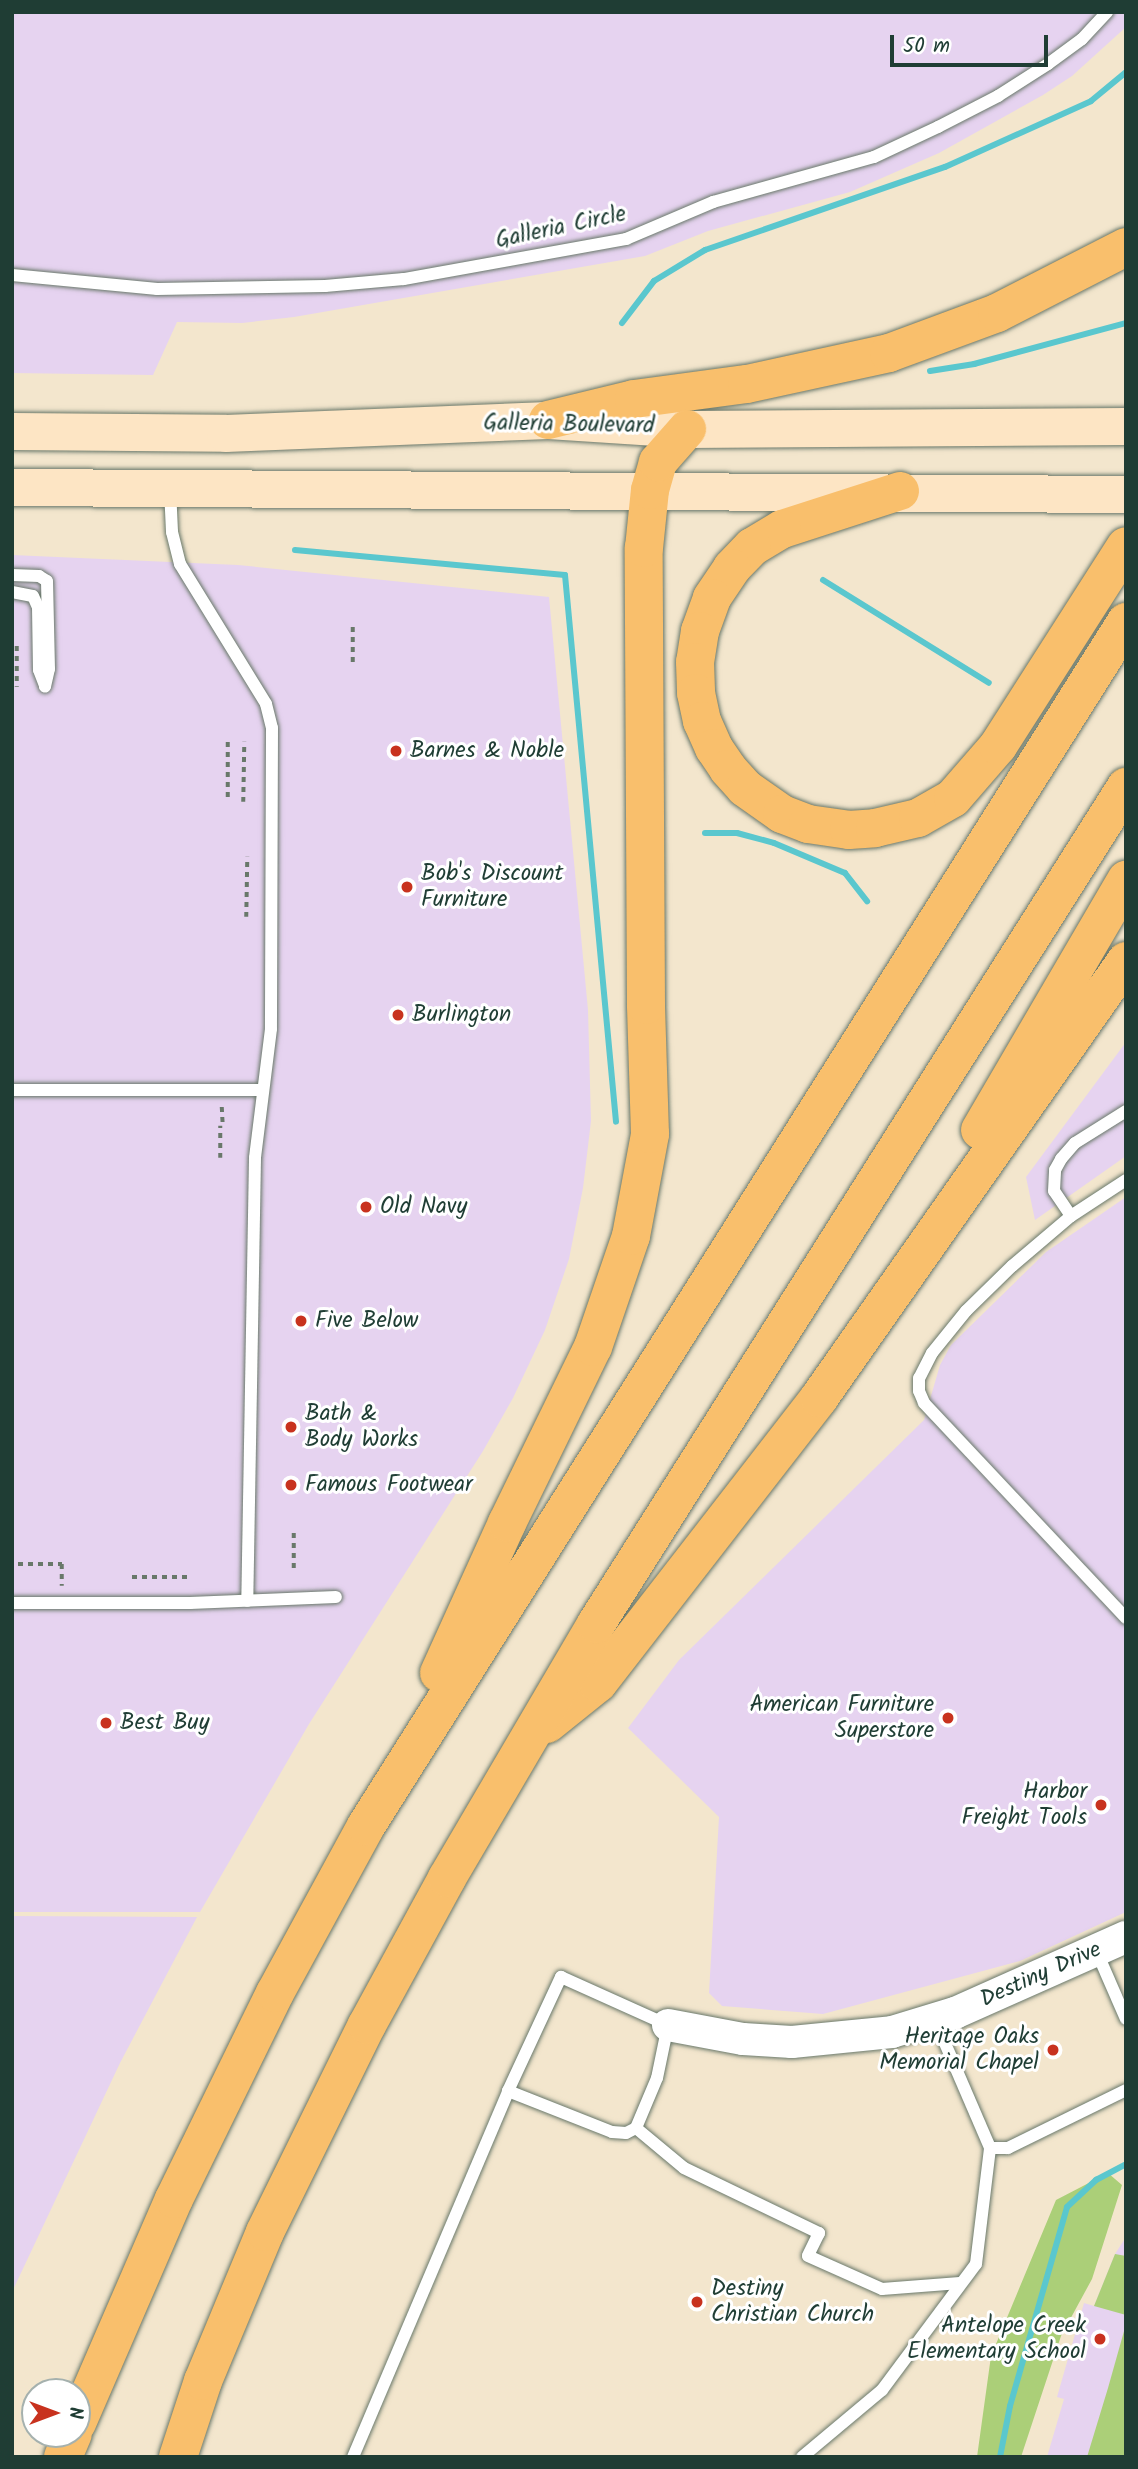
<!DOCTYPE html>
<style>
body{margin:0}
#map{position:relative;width:1138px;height:2469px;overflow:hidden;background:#f3e6cd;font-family:Kalam,sans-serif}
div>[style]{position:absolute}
.built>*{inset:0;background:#e6d3f0}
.green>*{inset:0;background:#abcf78}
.stream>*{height:6px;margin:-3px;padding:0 3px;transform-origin:3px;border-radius:3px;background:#5ac7ce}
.path>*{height:3.5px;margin-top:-1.75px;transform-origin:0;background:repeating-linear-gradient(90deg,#69786a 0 5px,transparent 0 10px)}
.roads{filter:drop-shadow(0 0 2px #69786a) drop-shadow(0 0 2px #69786a)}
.service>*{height:12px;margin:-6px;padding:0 6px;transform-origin:6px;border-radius:6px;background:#fff}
.tertiary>*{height:32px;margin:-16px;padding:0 16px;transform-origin:16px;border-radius:16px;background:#fff}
.secondary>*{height:37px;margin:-18.5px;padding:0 18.5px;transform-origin:18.5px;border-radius:18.5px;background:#fde5c4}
.motorway>*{height:38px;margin:-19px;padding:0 19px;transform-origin:19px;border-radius:19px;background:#f9bf6c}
.dots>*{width:19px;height:19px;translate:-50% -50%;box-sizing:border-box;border:4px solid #fff;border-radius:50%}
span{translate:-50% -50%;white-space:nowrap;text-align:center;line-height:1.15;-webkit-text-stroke:6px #fff;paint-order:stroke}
.street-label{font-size:23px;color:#1f3d34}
.poi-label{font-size:23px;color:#1f3d34}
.left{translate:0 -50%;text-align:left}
.right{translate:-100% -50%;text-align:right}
.frame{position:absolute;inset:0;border:14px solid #1f3d34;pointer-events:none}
.north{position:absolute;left:21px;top:2378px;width:70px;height:70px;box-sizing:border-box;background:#fff;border:2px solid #a5b1ae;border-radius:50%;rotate:90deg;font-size:19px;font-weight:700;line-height:28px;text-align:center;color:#1f3d34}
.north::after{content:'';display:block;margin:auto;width:24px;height:32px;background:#c8321e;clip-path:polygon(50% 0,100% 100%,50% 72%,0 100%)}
.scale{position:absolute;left:890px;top:35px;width:158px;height:32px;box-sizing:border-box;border:4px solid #1f3d34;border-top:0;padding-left:9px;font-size:21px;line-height:24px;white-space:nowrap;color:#1f3d34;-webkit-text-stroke:5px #fff;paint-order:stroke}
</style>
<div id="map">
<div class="built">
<div style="clip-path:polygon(12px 12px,1126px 12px,1126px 27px,1072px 76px,1043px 95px,939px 153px,850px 192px,708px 231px,645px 256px,294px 317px,242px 323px,177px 322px,153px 375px,12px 373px)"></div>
<div style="clip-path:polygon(12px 555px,238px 565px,549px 597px,588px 1010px,591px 1121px,583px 1188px,569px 1259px,545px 1330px,513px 1398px,483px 1451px,309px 1724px,200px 1912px,12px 1912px)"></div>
<div style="clip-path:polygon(1126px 1042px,1126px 1156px,1035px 1220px,1026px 1177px)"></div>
<div style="clip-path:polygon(1126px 1197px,1126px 1912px,1020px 1961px,823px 2014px,722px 2006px,709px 1993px,719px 1817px,628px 1728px,679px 1660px,924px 1420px,940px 1365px,951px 1345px,1046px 1252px)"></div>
<div style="clip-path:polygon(12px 1916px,197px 1917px,120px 2063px,12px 2292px)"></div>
<div style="clip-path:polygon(1126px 2237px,1126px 2457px,1047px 2457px,1064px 2399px,1057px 2397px,1084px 2303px,1094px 2306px,1115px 2254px)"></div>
</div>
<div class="green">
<div style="clip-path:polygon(1108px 2173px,1122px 2185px,1115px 2207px,1092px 2279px,1061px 2336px,1021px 2457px,977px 2457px,991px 2356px,1056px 2200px)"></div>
<div style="clip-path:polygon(1115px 2254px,1126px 2256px,1126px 2315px,1094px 2306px)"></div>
<div style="clip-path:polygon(1126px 2324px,1126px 2457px,1087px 2457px,1108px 2388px)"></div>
</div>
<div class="stream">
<div style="left:622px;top:323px;width:53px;rotate:-52.7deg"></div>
<div style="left:654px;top:281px;width:60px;rotate:-31.3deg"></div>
<div style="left:705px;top:250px;width:254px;rotate:-19.1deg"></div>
<div style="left:945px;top:167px;width:160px;rotate:-24.3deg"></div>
<div style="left:1091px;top:101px;width:45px;rotate:-39.6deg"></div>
<div style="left:930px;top:371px;width:45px;rotate:-9deg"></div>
<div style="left:974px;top:364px;width:157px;rotate:-15.1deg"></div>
<div style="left:295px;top:550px;width:271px;rotate:5.3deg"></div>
<div style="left:565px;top:575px;width:549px;rotate:84.67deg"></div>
<div style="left:823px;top:580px;width:195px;rotate:31.8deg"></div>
<div style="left:705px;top:833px;width:32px"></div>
<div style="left:737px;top:833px;width:38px;rotate:15deg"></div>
<div style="left:774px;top:843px;width:77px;rotate:22.9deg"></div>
<div style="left:845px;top:873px;width:36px;rotate:52deg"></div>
<div style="left:1000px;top:2457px;width:52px;rotate:-78.9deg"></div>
<div style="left:1010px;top:2406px;width:207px;rotate:-74deg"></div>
<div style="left:1067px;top:2207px;width:40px;rotate:-43deg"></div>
<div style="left:1096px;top:2180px;width:34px;rotate:-28deg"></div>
</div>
<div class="path">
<div style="left:353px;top:627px;width:36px;rotate:90deg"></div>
<div style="left:17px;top:646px;width:41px;rotate:90deg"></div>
<div style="left:228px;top:742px;width:60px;rotate:90deg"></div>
<div style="left:243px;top:802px;width:60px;rotate:-89deg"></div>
<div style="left:246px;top:917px;width:60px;rotate:-89deg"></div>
<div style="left:222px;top:1107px;width:19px;rotate:87deg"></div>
<div style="left:220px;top:1158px;width:32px;rotate:-90deg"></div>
<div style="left:294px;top:1533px;width:38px;rotate:90deg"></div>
<div style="left:18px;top:1564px;width:44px"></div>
<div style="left:62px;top:1564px;width:22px;rotate:90deg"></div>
<div style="left:132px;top:1577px;width:58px"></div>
</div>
<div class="roads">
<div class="service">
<div style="left:12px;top:275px;width:146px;rotate:5.5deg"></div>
<div style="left:157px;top:289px;width:168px;rotate:-1deg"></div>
<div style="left:325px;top:286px;width:79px;rotate:-5.1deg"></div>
<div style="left:404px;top:279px;width:226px;rotate:-10.2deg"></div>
<div style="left:626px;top:239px;width:95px;rotate:-23deg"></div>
<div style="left:713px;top:202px;width:167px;rotate:-15.6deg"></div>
<div style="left:874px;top:157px;width:71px;rotate:-25.1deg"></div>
<div style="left:938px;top:127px;width:68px;rotate:-27.3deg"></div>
<div style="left:998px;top:96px;width:59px;rotate:-32.6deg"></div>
<div style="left:1048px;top:64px;width:42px;rotate:-36.3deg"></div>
<div style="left:1082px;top:39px;width:37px;rotate:-47deg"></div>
<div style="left:170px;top:489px;width:43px;rotate:87.3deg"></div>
<div style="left:172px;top:532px;width:33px;rotate:76deg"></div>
<div style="left:180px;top:564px;width:164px;rotate:58.4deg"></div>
<div style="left:266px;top:704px;width:25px;rotate:76deg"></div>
<div style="left:272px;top:728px;width:301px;rotate:90.2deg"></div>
<div style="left:271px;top:1029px;width:130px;rotate:97.1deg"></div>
<div style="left:255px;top:1158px;width:443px;rotate:91deg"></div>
<div style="left:12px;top:575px;width:27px;rotate:2deg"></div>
<div style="left:39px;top:576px;width:9px;rotate:32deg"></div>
<div style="left:47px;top:581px;width:88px;rotate:88.7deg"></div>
<div style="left:49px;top:669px;width:18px;rotate:103deg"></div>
<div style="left:12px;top:592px;width:21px;rotate:11deg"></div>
<div style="left:33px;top:596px;width:12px;rotate:66deg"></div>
<div style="left:38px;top:607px;width:63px;rotate:89.1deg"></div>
<div style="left:39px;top:670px;width:17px;rotate:69deg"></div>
<div style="left:12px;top:1090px;width:249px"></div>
<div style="left:1126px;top:1180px;width:66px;rotate:146.8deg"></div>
<div style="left:1071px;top:1216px;width:77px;rotate:139.7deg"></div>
<div style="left:1012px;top:1266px;width:64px;rotate:135.6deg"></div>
<div style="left:966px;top:1311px;width:54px;rotate:129deg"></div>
<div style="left:932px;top:1353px;width:28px;rotate:117deg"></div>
<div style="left:919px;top:1378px;width:13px;rotate:90deg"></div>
<div style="left:919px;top:1391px;width:13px;rotate:67deg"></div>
<div style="left:924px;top:1403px;width:295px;rotate:46.8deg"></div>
<div style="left:1071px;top:1216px;width:30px;rotate:-124deg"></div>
<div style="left:1054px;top:1191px;width:21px;rotate:-87deg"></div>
<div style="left:1055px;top:1170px;width:13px;rotate:-61deg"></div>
<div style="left:1061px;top:1159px;width:21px;rotate:-49deg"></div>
<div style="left:1075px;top:1143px;width:60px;rotate:-32.1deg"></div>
<div style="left:12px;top:1603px;width:178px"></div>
<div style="left:190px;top:1603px;width:146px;rotate:-2.4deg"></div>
<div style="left:1096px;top:1950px;width:75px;rotate:66.5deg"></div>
<div style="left:935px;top:2020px;width:139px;rotate:66.7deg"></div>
<div style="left:636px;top:2128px;width:62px;rotate:39.8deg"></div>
<div style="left:684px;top:2168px;width:150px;rotate:25.7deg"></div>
<div style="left:819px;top:2233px;width:25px;rotate:116deg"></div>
<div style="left:808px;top:2256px;width:81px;rotate:24deg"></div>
<div style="left:882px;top:2289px;width:78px;rotate:-4.4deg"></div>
<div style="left:353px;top:2457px;width:397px;rotate:-67deg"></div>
<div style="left:508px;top:2091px;width:126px;rotate:-65.1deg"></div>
<div style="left:561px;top:1977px;width:117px;rotate:24.2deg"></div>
<div style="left:668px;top:2025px;width:54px;rotate:101.7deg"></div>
<div style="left:657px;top:2078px;width:54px;rotate:112.8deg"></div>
<div style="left:636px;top:2128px;width:11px;rotate:153deg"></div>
<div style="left:626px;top:2133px;width:14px;rotate:-176deg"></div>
<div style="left:612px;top:2132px;width:112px;rotate:-158.5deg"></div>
<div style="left:802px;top:2457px;width:104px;rotate:-39.9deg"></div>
<div style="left:882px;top:2390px;width:157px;rotate:-53.3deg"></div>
<div style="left:976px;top:2264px;width:117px;rotate:-83.1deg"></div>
<div style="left:990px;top:2148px;width:18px"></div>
<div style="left:1008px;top:2148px;width:131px;rotate:-26.2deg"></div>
</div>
<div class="tertiary">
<div style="left:668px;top:2025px;width:76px;rotate:10.6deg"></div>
<div style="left:743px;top:2039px;width:49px;rotate:3.5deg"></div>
<div style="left:792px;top:2042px;width:100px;rotate:-5.7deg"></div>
<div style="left:892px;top:2032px;width:66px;rotate:-16.8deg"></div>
<div style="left:955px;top:2013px;width:187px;rotate:-24deg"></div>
</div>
<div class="secondary">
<div style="left:12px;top:431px;width:213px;rotate:0.5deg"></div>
<div style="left:225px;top:433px;width:323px;rotate:-2.3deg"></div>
<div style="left:548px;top:420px;width:139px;rotate:3.7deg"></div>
<div style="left:687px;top:429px;width:439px;rotate:-0.4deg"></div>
<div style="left:12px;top:487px;width:1114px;rotate:0.36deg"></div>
</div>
<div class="motorway">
<div style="left:548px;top:420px;width:89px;rotate:-13.7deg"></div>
<div style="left:634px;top:399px;width:114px;rotate:-7.6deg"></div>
<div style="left:747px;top:384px;width:145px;rotate:-12.3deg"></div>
<div style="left:889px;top:353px;width:115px;rotate:-20.3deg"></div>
<div style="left:997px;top:313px;width:145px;rotate:-27.1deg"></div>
<div style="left:900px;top:491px;width:124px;rotate:162.1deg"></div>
<div style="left:782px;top:529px;width:35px;rotate:149deg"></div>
<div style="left:752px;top:547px;width:29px;rotate:134deg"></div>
<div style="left:732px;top:568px;width:36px;rotate:124deg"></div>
<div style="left:712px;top:598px;width:35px;rotate:110deg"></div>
<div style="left:700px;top:631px;width:31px;rotate:99deg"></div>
<div style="left:695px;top:662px;width:31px;rotate:88deg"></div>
<div style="left:696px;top:693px;width:29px;rotate:78deg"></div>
<div style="left:702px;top:721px;width:30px;rotate:66deg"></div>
<div style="left:714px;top:748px;width:25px;rotate:56deg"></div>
<div style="left:728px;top:769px;width:25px;rotate:48deg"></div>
<div style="left:745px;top:788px;width:45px;rotate:35.1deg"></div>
<div style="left:782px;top:814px;width:28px;rotate:21deg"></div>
<div style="left:808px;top:824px;width:41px;rotate:8.3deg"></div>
<div style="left:849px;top:830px;width:26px;rotate:-4deg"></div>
<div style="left:875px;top:828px;width:44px;rotate:-13.1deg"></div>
<div style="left:918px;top:818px;width:40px;rotate:-29.7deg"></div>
<div style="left:953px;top:798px;width:69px;rotate:-49.1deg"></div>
<div style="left:998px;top:746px;width:237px;rotate:-57.4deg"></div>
<div style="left:980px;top:1130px;width:290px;rotate:-59.7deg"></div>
<div style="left:439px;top:1673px;width:165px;rotate:-65.6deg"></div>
<div style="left:507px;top:1523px;width:196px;rotate:-64deg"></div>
<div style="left:593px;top:1347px;width:117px;rotate:-71.1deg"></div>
<div style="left:631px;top:1236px;width:104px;rotate:-79.4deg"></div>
<div style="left:650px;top:1134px;width:129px;rotate:-91.8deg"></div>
<div style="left:646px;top:1005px;width:457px;rotate:-90.3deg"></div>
<div style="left:644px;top:548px;width:58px;rotate:-84.1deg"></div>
<div style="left:650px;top:490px;width:29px;rotate:-74deg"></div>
<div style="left:658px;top:462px;width:44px;rotate:-48.7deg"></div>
<div style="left:547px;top:1724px;width:65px;rotate:-38.8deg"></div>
<div style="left:598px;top:1683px;width:361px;rotate:-52.2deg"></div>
<div style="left:819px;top:1398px;width:534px;rotate:-54.91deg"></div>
<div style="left:77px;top:2423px;width:244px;rotate:-66.6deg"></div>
<div style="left:174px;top:2199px;width:229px;rotate:-63.9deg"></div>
<div style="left:275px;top:1993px;width:190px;rotate:-61.4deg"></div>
<div style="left:366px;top:1826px;width:1424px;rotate:-57.74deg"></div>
<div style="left:63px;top:2457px;width:25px;rotate:-67deg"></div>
<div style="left:178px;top:2457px;width:80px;rotate:-71.8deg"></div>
<div style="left:203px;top:2381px;width:161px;rotate:-67.4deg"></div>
<div style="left:265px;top:2232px;width:231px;rotate:-63.8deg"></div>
<div style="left:367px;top:2025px;width:167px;rotate:-61.4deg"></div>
<div style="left:447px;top:1878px;width:294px;rotate:-59.6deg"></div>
<div style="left:596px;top:1624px;width:991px;rotate:-57.66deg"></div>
</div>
</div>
<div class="dots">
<div style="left:396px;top:751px;background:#c8321e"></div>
<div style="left:407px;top:887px;background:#c8321e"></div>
<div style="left:398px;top:1015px;background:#c8321e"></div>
<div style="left:366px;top:1207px;background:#c8321e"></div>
<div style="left:301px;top:1321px;background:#c8321e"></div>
<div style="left:291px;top:1427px;background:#c8321e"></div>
<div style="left:291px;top:1485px;background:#c8321e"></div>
<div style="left:948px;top:1718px;background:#c8321e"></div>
<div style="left:106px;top:1723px;background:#c8321e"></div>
<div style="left:1101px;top:1805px;background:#c8321e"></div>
<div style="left:1053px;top:2050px;background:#c8321e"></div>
<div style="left:697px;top:2302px;background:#c8321e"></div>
<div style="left:1100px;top:2339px;background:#c8321e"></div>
</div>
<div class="street-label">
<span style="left:561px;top:228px;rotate:-12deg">Galleria Circle</span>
<span style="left:569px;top:425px;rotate:1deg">Galleria Boulevard</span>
<span style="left:1041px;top:1975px;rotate:-24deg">Destiny Drive</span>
</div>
<div class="poi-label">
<span class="left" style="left:410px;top:751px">Barnes &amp; Noble</span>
<span class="left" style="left:421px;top:887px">Bob's Discount<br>Furniture</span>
<span class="left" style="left:412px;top:1015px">Burlington</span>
<span class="left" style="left:380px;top:1207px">Old Navy</span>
<span class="left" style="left:315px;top:1321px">Five Below</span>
<span class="left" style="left:305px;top:1427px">Bath &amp;<br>Body Works</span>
<span class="left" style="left:305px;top:1485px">Famous Footwear</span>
<span class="right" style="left:934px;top:1718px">American Furniture<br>Superstore</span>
<span class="left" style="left:120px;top:1723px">Best Buy</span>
<span class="right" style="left:1087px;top:1805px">Harbor<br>Freight Tools</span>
<span class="right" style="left:1039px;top:2050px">Heritage Oaks<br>Memorial Chapel</span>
<span class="left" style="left:711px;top:2302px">Destiny<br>Christian Church</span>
<span class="right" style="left:1086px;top:2339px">Antelope Creek<br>Elementary School</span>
</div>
<div class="frame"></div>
<div class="north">N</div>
<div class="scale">50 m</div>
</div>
